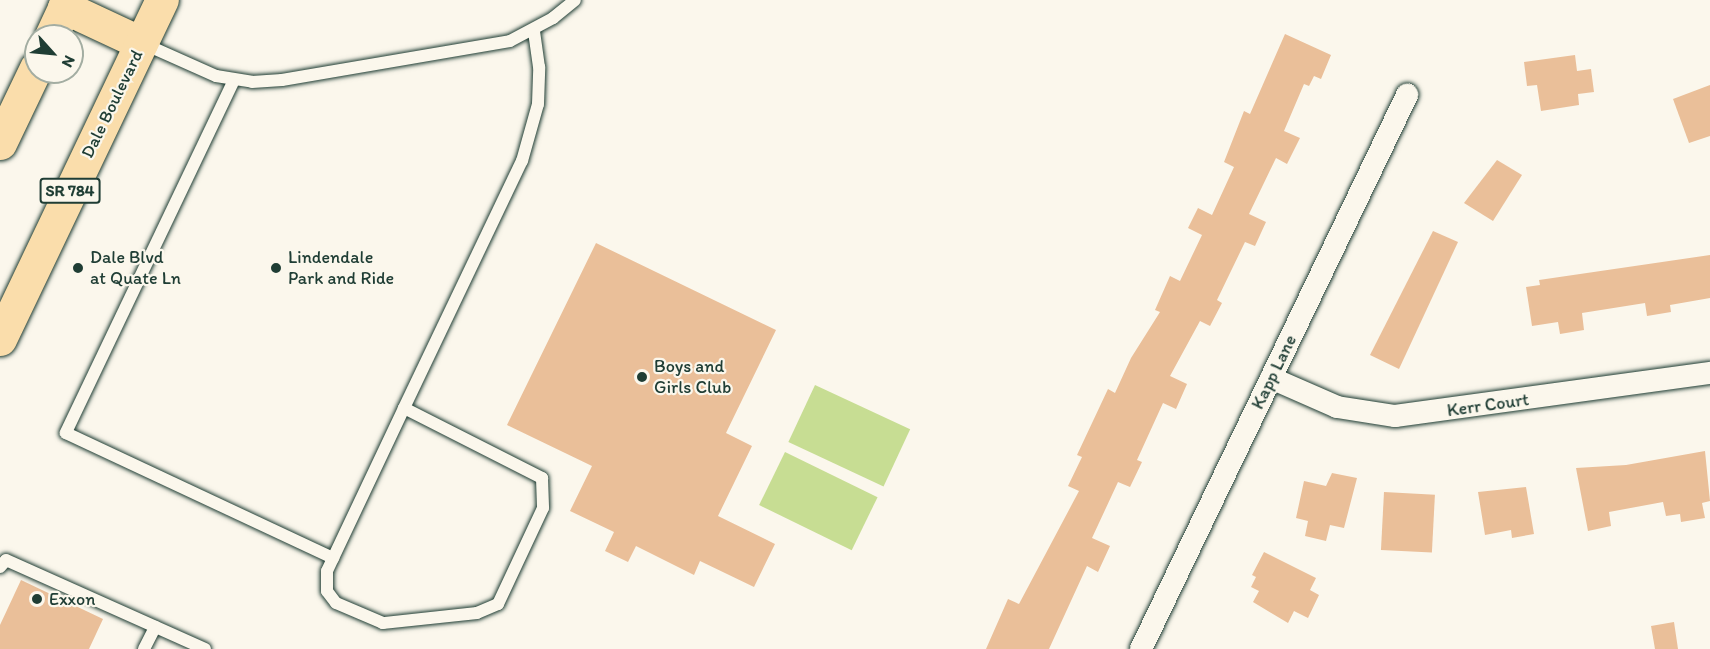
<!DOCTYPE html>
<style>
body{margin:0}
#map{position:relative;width:1710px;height:649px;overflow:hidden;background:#fbf7ec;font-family:Itim,sans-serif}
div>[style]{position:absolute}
.green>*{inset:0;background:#c7dd93;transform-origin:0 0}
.building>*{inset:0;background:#eabf99;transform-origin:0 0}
.roads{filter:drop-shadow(0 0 2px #1f3d34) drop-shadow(0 0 2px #1f3d34)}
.service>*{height:12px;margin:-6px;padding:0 6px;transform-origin:6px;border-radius:6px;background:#fbf7ec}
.minor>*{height:22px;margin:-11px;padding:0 11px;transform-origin:11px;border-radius:11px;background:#fbf7ec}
.primary>*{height:33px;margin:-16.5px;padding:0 16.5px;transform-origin:16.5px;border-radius:16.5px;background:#faddab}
.dots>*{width:16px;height:16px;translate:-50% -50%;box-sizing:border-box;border:3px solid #fbf7ec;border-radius:50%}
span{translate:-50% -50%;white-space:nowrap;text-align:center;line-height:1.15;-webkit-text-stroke:4.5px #fbf7ec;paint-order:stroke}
.shield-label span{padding:2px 4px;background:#fbf7ec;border:2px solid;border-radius:4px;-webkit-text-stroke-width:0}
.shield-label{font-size:16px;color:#1f3d34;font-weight:700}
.street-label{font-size:18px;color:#1f3d34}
.poi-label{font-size:18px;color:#1f3d34}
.left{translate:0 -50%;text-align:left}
.north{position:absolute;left:24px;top:24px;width:60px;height:60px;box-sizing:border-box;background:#fbf7ec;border:2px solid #a3ada2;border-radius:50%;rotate:117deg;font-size:16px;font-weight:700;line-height:24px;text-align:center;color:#1f3d34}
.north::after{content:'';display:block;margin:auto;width:21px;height:27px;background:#1f3d34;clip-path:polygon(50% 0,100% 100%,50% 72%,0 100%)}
</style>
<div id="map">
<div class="green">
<div style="left:815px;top:385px;width:105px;height:63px;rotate:25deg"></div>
<div style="left:785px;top:452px;width:103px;height:59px;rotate:26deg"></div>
</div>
<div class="building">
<div style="clip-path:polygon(1285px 34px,1331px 55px,1321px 79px,1314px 76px,1309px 86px,1304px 84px,1284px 131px,1300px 138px,1287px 164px,1276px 158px,1249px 214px,1266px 222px,1255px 246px,1245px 242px,1217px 300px,1222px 303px,1210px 326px,1200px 321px,1170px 376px,1187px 384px,1176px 409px,1163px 403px,1137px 460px,1142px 462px,1130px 487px,1118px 482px,1092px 538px,1110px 546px,1098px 572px,1087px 566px,1049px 649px,986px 649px,1008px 599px,1019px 604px,1079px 491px,1068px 486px,1082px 457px,1077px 455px,1108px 389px,1115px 393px,1131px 358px,1160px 312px,1155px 310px,1170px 276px,1180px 281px,1202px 235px,1188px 228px,1198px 208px,1212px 215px,1234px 167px,1224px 162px,1244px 111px,1250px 114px)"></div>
<div style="clip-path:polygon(1575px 55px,1577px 71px,1591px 69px,1594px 92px,1578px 94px,1579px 105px,1541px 111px,1537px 85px,1527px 86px,1524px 62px)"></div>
<div style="clip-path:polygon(1710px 85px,1710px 136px,1689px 143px,1673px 99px)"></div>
<div style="clip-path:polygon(1497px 160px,1522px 175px,1493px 221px,1464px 203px)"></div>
<div style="clip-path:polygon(1433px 231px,1458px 242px,1399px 369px,1370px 355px)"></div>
<div style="clip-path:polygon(596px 243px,776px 330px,726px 433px,752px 446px,718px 516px,775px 544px,754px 587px,700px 561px,694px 575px,636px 546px,628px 562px,605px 551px,614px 532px,570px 511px,592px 466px,507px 425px)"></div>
<div style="clip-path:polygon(1710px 255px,1710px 298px,1670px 305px,1671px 312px,1647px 316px,1645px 303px,1582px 313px,1584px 330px,1560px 334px,1558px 322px,1532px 326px,1526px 287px,1540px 285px,1539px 280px)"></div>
<div style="clip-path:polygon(1705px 451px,1710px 501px,1702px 503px,1705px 518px,1681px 522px,1680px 514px,1666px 516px,1663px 502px,1609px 512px,1611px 526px,1588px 531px,1576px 468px,1626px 465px)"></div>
<div style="clip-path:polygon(1332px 473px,1357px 478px,1344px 528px,1330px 525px,1326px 541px,1305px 536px,1308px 521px,1296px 518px,1304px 481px,1326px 486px)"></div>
<div style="clip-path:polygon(1526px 487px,1534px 534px,1512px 538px,1511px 530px,1485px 535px,1478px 492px)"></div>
<div style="left:1384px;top:492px;width:51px;height:58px;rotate:3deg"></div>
<div style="clip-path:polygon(1264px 552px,1316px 578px,1310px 590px,1319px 595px,1308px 618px,1294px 611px,1288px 623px,1253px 602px,1259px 591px,1251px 587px,1256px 577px,1252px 575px)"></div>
<div style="clip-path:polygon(21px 580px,103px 619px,89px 649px,0 649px,0 625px)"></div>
<div style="clip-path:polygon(1674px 622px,1678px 649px,1655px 649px,1651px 626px)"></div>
</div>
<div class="roads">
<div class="service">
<div style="left:142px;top:43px;width:81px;rotate:24deg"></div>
<div style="left:216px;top:76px;width:36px;rotate:9deg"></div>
<div style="left:252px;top:82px;width:30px;rotate:-4deg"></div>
<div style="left:282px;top:80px;width:231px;rotate:-9.7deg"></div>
<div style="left:510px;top:41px;width:49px;rotate:-28.1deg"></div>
<div style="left:553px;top:18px;width:28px;rotate:-39deg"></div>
<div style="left:234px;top:80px;width:391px;rotate:115.5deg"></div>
<div style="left:66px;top:433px;width:295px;rotate:25.1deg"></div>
<div style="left:404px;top:408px;width:155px;rotate:26.9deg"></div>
<div style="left:542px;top:478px;width:30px;rotate:88deg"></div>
<div style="left:543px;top:508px;width:106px;rotate:115.1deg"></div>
<div style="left:498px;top:604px;width:23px;rotate:157deg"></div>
<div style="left:477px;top:613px;width:95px;rotate:173.9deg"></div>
<div style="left:383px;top:623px;width:51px;rotate:-156.9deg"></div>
<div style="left:336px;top:603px;width:15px;rotate:-127deg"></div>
<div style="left:327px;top:591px;width:20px;rotate:-90deg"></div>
<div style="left:327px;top:571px;width:180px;rotate:-64.7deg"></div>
<div style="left:404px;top:408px;width:274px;rotate:-64.5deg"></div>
<div style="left:522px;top:161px;width:59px;rotate:-74.3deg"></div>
<div style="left:538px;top:104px;width:37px;rotate:-88deg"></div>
<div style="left:539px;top:67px;width:37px;rotate:-98deg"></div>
<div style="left:0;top:567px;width:9px;rotate:-49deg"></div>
<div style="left:6px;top:560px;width:218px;rotate:24.1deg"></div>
<div style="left:144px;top:649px;width:25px;rotate:-63deg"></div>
</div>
<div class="minor">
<div style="left:1271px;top:378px;width:72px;rotate:23.7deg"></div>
<div style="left:1337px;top:407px;width:59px;rotate:8.8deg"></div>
<div style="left:1395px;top:416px;width:318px;rotate:-7.8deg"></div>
<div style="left:1141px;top:649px;width:615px;rotate:-64.35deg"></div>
</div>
<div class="primary">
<div style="left:64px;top:7px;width:85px;rotate:25.1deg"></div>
<div style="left:51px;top:36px;width:40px;rotate:-65deg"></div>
<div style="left:0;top:143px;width:83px;rotate:-64.4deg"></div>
<div style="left:0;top:339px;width:376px;rotate:-64.5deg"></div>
</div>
</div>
<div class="dots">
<div style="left:78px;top:268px;background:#1f3d34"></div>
<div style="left:276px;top:268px;background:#1f3d34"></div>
<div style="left:642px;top:377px;background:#1f3d34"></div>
<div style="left:37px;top:599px;background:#1f3d34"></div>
</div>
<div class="shield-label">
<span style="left:70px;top:191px">SR 784</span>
</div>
<div class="street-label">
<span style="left:112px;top:104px;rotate:-64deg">Dale Boulevard</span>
<span style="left:1274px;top:372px;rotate:-64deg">Kapp Lane</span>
<span style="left:1488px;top:405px;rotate:-8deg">Kerr Court</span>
</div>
<div class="poi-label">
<span class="left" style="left:90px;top:268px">Dale Blvd<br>at Quate Ln</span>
<span class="left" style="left:288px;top:268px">Lindendale<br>Park and Ride</span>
<span class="left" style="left:654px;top:377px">Boys and<br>Girls Club</span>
<span class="left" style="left:49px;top:599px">Exxon</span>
</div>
<div class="north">N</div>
</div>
